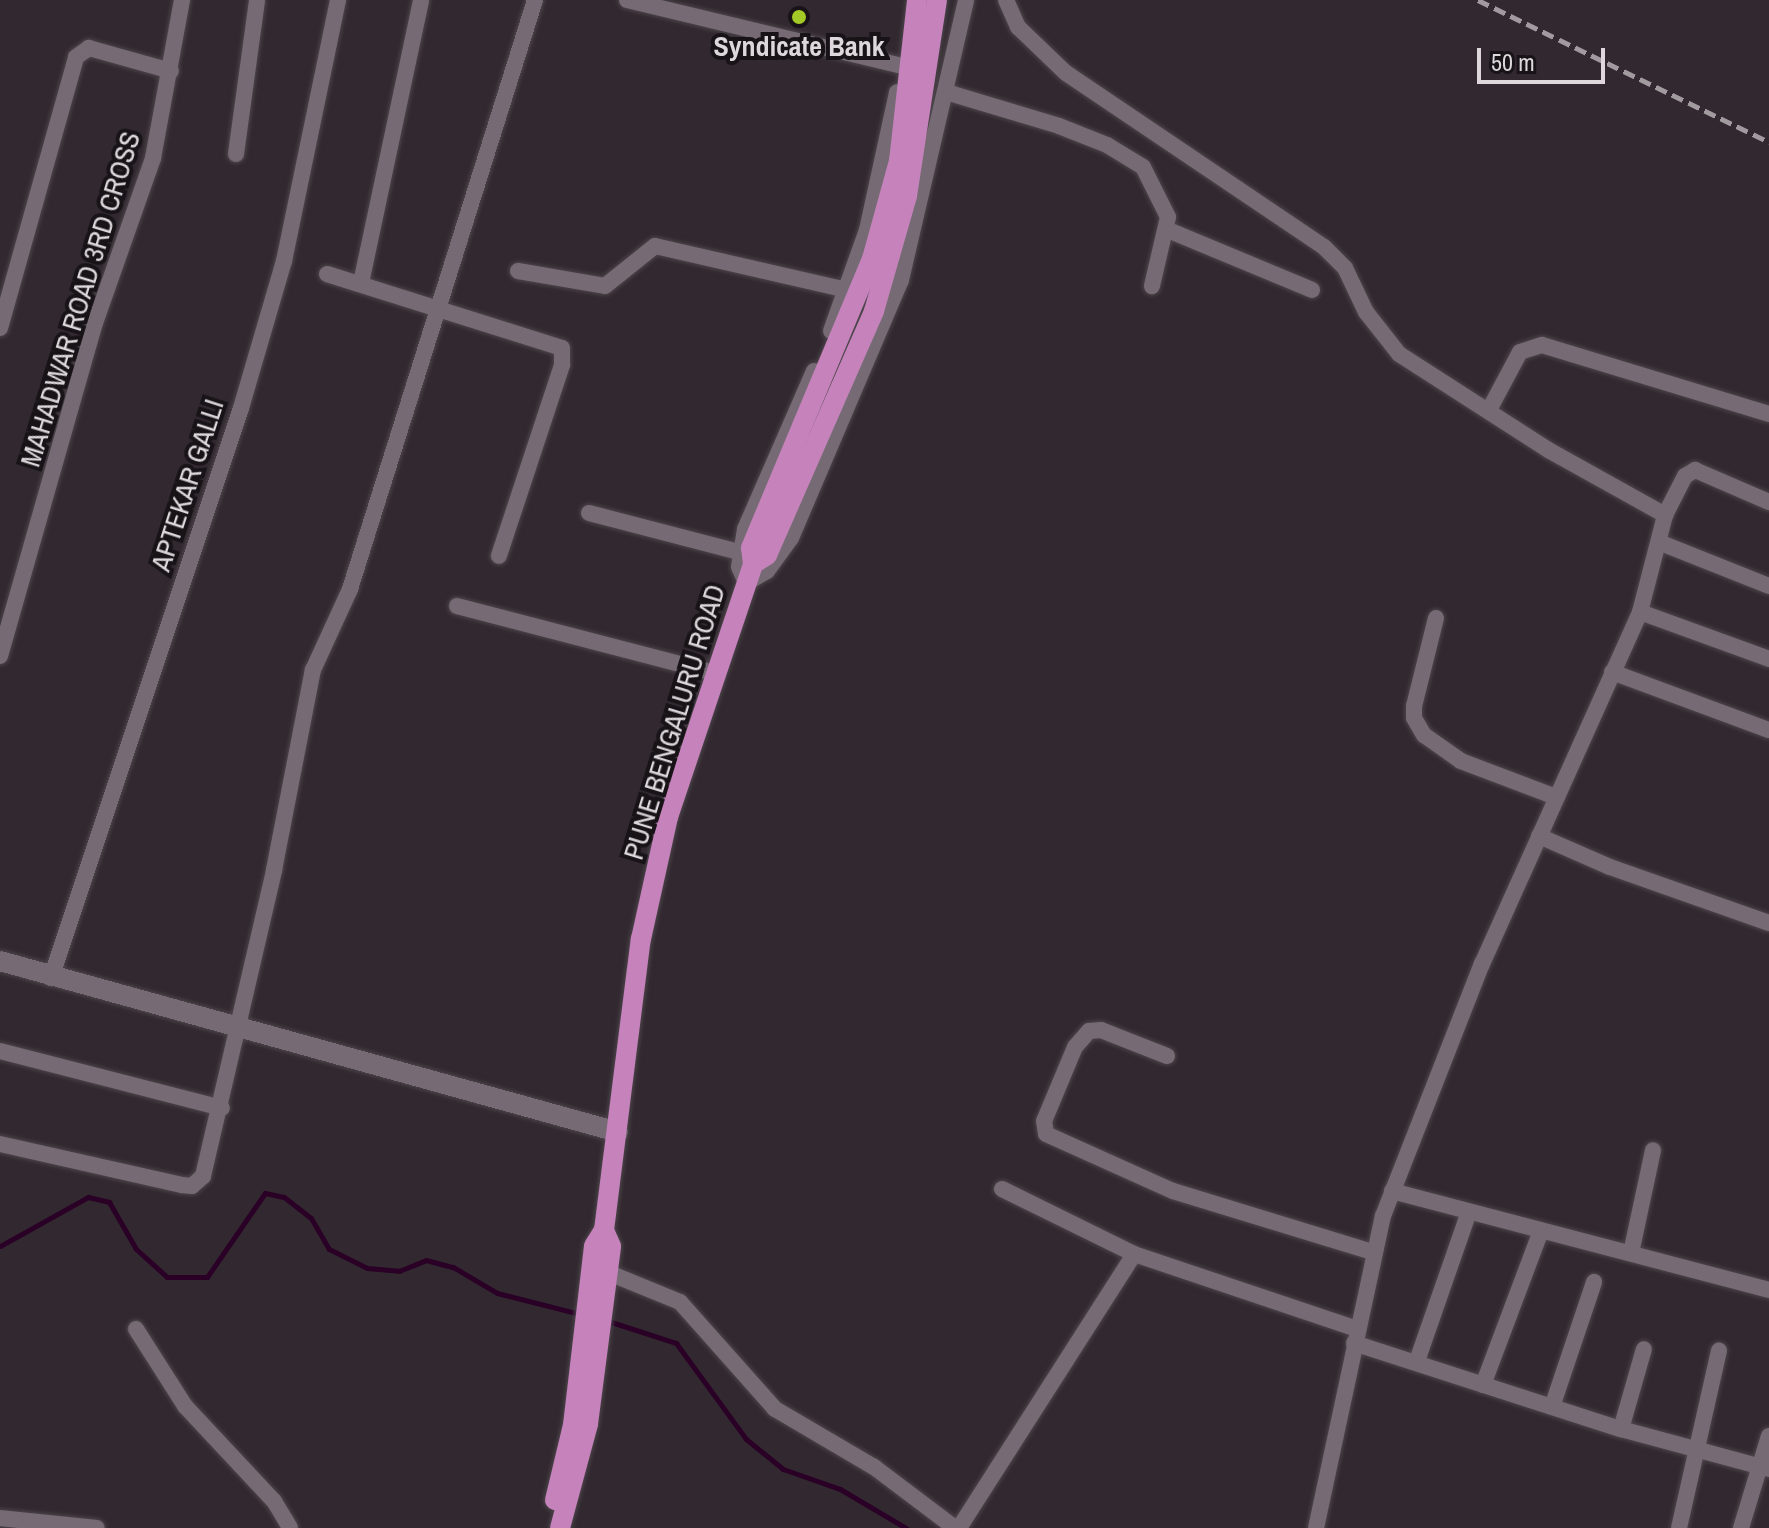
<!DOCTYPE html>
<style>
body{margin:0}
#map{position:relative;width:1769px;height:1528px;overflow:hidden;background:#322930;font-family:"Archivo Narrow",sans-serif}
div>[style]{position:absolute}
.stream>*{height:5px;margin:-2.5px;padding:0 2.5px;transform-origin:2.5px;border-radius:2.5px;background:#2a0026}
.roads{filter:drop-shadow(0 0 2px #4d454b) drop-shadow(0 0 2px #4d454b)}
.street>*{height:16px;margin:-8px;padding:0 8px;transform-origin:8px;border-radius:8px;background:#766b74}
.secondary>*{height:20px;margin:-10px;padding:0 10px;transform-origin:10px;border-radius:10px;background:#766b74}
.primary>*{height:20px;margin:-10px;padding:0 10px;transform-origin:10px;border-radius:10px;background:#c582bb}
.rail>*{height:5px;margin-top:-2.5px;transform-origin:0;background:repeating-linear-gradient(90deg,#a19a9f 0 12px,transparent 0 18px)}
.dots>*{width:22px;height:22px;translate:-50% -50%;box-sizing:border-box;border:4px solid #171316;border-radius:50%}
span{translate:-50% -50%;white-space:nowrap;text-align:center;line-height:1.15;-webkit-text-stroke:8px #171316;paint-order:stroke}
.poi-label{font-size:28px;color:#ded8dc;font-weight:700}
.street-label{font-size:28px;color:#ded8dc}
.scale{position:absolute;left:1477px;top:48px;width:128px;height:36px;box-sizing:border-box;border:4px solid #ded8dc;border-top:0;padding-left:10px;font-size:24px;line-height:28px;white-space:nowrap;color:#ded8dc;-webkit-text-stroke:6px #171316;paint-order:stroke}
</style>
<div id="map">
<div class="stream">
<div style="left:0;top:1246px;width:101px;rotate:-29.1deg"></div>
<div style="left:88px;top:1197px;width:22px;rotate:13deg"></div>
<div style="left:109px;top:1202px;width:54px;rotate:60.1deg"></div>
<div style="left:136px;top:1249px;width:42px;rotate:42.1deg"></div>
<div style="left:167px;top:1277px;width:40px"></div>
<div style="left:207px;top:1277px;width:102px;rotate:-55.4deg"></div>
<div style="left:265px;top:1193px;width:19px;rotate:12deg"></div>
<div style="left:284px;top:1197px;width:34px;rotate:38deg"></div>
<div style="left:311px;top:1218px;width:36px;rotate:60deg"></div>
<div style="left:329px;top:1249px;width:42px;rotate:26.6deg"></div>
<div style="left:367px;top:1268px;width:32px;rotate:5deg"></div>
<div style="left:399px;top:1271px;width:29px;rotate:-22deg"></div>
<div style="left:426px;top:1260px;width:28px;rotate:15deg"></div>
<div style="left:453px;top:1267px;width:51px;rotate:30.6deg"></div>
<div style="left:497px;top:1293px;width:86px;rotate:14.2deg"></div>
<div style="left:605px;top:1320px;width:75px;rotate:17.9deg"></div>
<div style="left:676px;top:1343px;width:119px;rotate:53.9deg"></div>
<div style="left:746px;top:1439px;width:48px;rotate:39deg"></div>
<div style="left:783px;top:1469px;width:60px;rotate:19.3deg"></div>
<div style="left:840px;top:1489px;width:77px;rotate:30.6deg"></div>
</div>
<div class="roads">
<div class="street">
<div style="left:627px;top:0;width:282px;rotate:13.5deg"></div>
<div style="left:1006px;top:0;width:30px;rotate:66deg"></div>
<div style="left:1018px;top:27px;width:66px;rotate:43.8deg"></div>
<div style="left:1066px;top:73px;width:311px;rotate:34deg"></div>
<div style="left:1324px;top:247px;width:30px;rotate:45deg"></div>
<div style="left:1345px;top:268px;width:49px;rotate:64.5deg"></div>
<div style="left:1366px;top:312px;width:53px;rotate:51.8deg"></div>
<div style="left:1399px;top:354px;width:179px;rotate:32.7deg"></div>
<div style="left:1550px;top:451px;width:132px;rotate:29.1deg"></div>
<div style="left:946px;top:92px;width:118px;rotate:16.7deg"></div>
<div style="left:1059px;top:126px;width:52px;rotate:21.6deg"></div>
<div style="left:1107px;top:145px;width:42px;rotate:31.4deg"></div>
<div style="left:1143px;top:167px;width:56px;rotate:63.4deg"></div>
<div style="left:1168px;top:217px;width:71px;rotate:103.1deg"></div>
<div style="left:236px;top:154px;width:155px;rotate:-82.2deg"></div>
<div style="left:1168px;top:230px;width:156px;rotate:22.6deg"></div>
<div style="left:518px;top:271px;width:88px;rotate:9.8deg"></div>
<div style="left:605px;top:286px;width:64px;rotate:-38.7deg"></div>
<div style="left:655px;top:246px;width:197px;rotate:12.9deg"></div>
<div style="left:327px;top:274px;width:246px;rotate:17.5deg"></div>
<div style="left:562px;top:348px;width:17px;rotate:90deg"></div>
<div style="left:562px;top:365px;width:201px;rotate:108.3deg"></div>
<div style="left:361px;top:283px;width:289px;rotate:-78deg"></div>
<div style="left:0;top:328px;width:281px;rotate:-74.3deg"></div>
<div style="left:76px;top:57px;width:16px;rotate:-35deg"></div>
<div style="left:89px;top:48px;width:85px;rotate:15.7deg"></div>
<div style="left:831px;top:331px;width:107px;rotate:-70.4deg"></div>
<div style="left:867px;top:230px;width:141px;rotate:-77.7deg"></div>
<div style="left:814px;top:371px;width:172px;rotate:113.6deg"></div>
<div style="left:745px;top:529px;width:38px;rotate:99deg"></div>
<div style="left:739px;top:567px;width:17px;rotate:66deg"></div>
<div style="left:746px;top:583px;width:24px;rotate:-30deg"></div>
<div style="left:767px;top:571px;width:41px;rotate:-54deg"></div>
<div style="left:791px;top:538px;width:280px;rotate:-66.9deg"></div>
<div style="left:901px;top:280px;width:287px;rotate:-76.9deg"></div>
<div style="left:1489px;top:410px;width:66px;rotate:-61.9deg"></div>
<div style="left:1520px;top:352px;width:23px;rotate:-18deg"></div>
<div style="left:1542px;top:345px;width:237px;rotate:16.9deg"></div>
<div style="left:589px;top:513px;width:155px;rotate:14.6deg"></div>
<div style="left:1661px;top:543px;width:116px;rotate:21.7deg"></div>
<div style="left:457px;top:606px;width:267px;rotate:14.6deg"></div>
<div style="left:1640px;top:612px;width:137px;rotate:20deg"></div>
<div style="left:1436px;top:618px;width:91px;rotate:104deg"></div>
<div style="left:1414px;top:706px;width:12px;rotate:90deg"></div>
<div style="left:1414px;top:718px;width:20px;rotate:60deg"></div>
<div style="left:1424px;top:735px;width:45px;rotate:35.1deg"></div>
<div style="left:1461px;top:761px;width:102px;rotate:20.8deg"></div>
<div style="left:0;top:656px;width:346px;rotate:-74.1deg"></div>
<div style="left:95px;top:323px;width:175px;rotate:-70.6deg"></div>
<div style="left:153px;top:158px;width:161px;rotate:-79.6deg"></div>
<div style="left:1612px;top:672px;width:167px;rotate:20.3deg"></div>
<div style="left:1539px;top:836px;width:77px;rotate:23.6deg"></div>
<div style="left:1610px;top:867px;width:169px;rotate:19.4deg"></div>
<div style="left:51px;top:978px;width:601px;rotate:-71.57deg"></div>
<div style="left:241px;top:408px;width:153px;rotate:-73.7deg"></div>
<div style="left:284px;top:261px;width:267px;rotate:-78.3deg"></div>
<div style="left:0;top:1051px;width:229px;rotate:14.4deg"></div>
<div style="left:1167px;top:1056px;width:71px;rotate:-158.5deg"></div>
<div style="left:1101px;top:1030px;width:12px;rotate:175deg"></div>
<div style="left:1089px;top:1031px;width:21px;rotate:131deg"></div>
<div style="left:1075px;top:1047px;width:80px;rotate:112.7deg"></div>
<div style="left:1044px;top:1121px;width:13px;rotate:81deg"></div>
<div style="left:1046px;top:1134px;width:139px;rotate:24.2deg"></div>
<div style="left:1173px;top:1191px;width:208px;rotate:17deg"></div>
<div style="left:0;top:1144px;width:187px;rotate:12.7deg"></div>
<div style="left:182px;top:1185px;width:10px;rotate:6deg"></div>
<div style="left:192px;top:1186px;width:15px;rotate:-42deg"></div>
<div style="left:203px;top:1176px;width:314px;rotate:-76.9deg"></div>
<div style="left:274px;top:870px;width:204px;rotate:-79deg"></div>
<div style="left:313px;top:670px;width:89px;rotate:-65.4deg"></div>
<div style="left:350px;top:589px;width:617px;rotate:-72.56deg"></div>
<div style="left:1002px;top:1189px;width:147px;rotate:26.2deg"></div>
<div style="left:1134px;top:1254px;width:235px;rotate:18.6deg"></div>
<div style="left:1392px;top:1191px;width:390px;rotate:14.7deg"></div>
<div style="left:1631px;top:1253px;width:105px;rotate:-77.9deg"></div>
<div style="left:609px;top:1273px;width:77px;rotate:22.2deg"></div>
<div style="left:680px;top:1302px;width:143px;rotate:48.4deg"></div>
<div style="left:775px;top:1409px;width:115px;rotate:30.4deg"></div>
<div style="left:874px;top:1467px;width:101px;rotate:37deg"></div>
<div style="left:136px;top:1329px;width:91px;rotate:57.5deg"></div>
<div style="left:185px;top:1406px;width:130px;rotate:46.9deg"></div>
<div style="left:274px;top:1501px;width:31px;rotate:59deg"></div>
<div style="left:1354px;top:1343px;width:281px;rotate:17.9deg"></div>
<div style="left:1621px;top:1429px;width:153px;rotate:15.1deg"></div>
<div style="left:1417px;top:1361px;width:158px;rotate:-70.8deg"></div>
<div style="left:1483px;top:1385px;width:162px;rotate:-69.4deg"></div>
<div style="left:1552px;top:1407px;width:132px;rotate:-71.4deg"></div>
<div style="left:1621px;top:1429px;width:83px;rotate:-74deg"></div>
<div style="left:0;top:1518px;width:97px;rotate:5.9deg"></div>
<div style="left:959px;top:1528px;width:325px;rotate:-57.4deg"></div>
<div style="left:1316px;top:1528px;width:319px;rotate:-77.9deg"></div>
<div style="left:1383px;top:1216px;width:271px;rotate:-68.6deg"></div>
<div style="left:1482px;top:964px;width:386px;rotate:-65.8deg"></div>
<div style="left:1640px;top:612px;width:100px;rotate:-75.5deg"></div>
<div style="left:1665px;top:515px;width:44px;rotate:-62.9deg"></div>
<div style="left:1685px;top:476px;width:12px;rotate:-31deg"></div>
<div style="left:1695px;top:470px;width:81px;rotate:23.4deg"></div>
<div style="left:1679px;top:1528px;width:182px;rotate:-77.3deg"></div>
<div style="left:1741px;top:1528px;width:96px;rotate:-73.1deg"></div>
</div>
<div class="secondary">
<div style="left:0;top:961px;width:641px;rotate:15.47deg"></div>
</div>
<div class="primary">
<div style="left:753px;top:564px;width:17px;rotate:-33deg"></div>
<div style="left:767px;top:555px;width:266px;rotate:-66.3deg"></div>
<div style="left:874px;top:311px;width:120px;rotate:-74deg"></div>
<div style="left:907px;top:196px;width:198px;rotate:-81.3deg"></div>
<div style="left:555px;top:1500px;width:77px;rotate:-76.5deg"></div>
<div style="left:573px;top:1425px;width:180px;rotate:-83.3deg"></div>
<div style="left:594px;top:1246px;width:19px;rotate:-58deg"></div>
<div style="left:560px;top:1528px;width:108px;rotate:-74.9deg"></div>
<div style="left:588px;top:1424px;width:179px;rotate:-82.6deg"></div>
<div style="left:611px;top:1246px;width:17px;rotate:-114deg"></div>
<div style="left:604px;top:1230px;width:293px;rotate:-82.8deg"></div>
<div style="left:641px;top:939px;width:125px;rotate:-77.5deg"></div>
<div style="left:668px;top:817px;width:267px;rotate:-71.4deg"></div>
<div style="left:753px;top:564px;width:16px;rotate:-97deg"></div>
<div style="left:751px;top:548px;width:313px;rotate:-67.3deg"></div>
<div style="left:872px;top:259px;width:102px;rotate:-74.6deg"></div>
<div style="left:899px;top:161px;width:162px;rotate:-83.6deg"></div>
</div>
</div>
<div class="rail">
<div style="left:1478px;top:0;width:324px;rotate:26deg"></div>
</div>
<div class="dots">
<div style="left:799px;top:17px;background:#a3c926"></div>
</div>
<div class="poi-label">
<span style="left:799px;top:46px">Syndicate Bank</span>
</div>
<div class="street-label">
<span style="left:80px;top:299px;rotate:-73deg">MAHADWAR ROAD 3RD CROSS</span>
<span style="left:187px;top:485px;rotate:-72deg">APTEKAR GALLI</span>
<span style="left:674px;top:722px;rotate:-73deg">PUNE BENGALURU ROAD</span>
</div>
<div class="scale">50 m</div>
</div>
